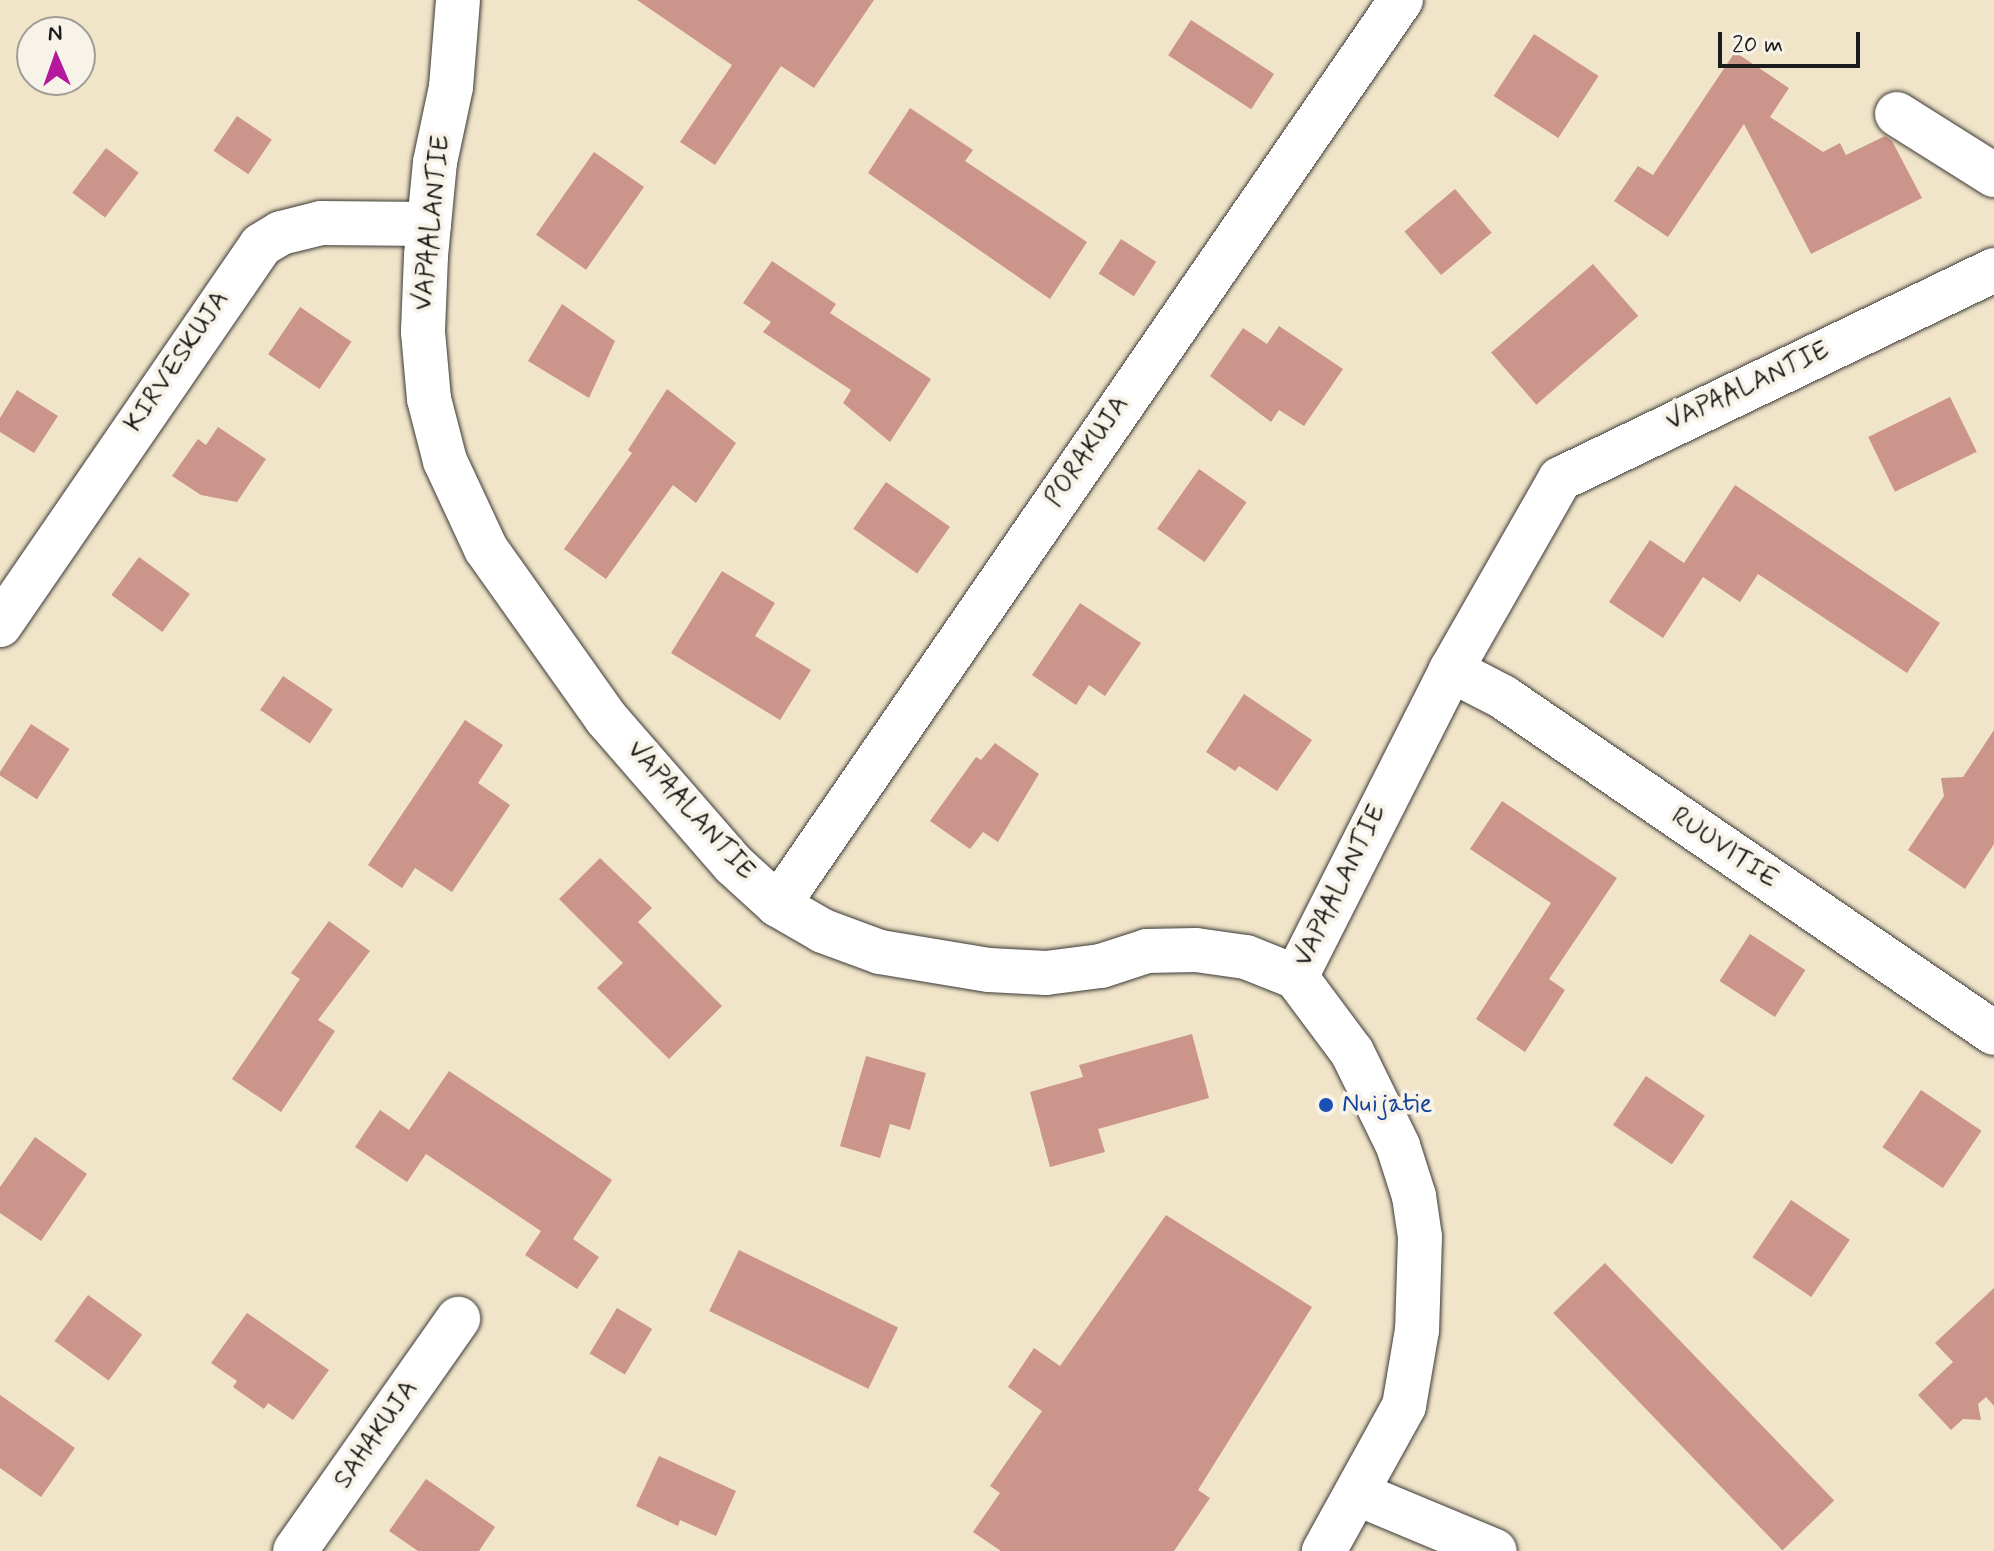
<!DOCTYPE html>
<style>
body{margin:0}
#map{position:relative;width:1994px;height:1551px;overflow:hidden;background:#f0e4c9;font-family:Mynerve,sans-serif}
div>[style]{position:absolute}
.building>*{inset:0;background:#cc958b;transform-origin:0 0}
.roads{filter:drop-shadow(0 0 2px #3c3a36) drop-shadow(0 0 2px #3c3a36)}
.minor>*{height:44px;margin:-22px;padding:0 22px;transform-origin:22px;border-radius:22px;background:#fff}
.dots>*{width:22px;height:22px;translate:-50% -50%;box-sizing:border-box;border:4px solid #f7f3e8;border-radius:50%}
span{translate:-50% -50%;white-space:nowrap;text-align:center;line-height:1.15;-webkit-text-stroke:8px #f7f3e8;paint-order:stroke}
.street-label{font-size:26px;color:#1c1c1c}
.transit-label{font-size:26px;color:#164399}
.left{translate:0 -50%;text-align:left}
.north{position:absolute;left:16px;top:16px;width:80px;height:80px;box-sizing:border-box;background:#f7f3e8;border:2px solid #9f9d96;border-radius:50%;rotate:358deg;font-size:22px;font-weight:700;line-height:32px;text-align:center;color:#1c1c1c}
.north::after{content:'';display:block;margin:auto;width:28px;height:36px;background:#b5179e;clip-path:polygon(50% 0,100% 100%,50% 72%,0 100%)}
.scale{position:absolute;left:1718px;top:32px;width:142px;height:36px;box-sizing:border-box;border:4px solid #1c1c1c;border-top:0;padding-left:10px;font-size:24px;line-height:28px;white-space:nowrap;color:#1c1c1c;-webkit-text-stroke:6px #f7f3e8;paint-order:stroke}
</style>
<div id="map">
<div class="building">
<div style="clip-path:polygon(637px 0,874px 0,814px 88px,781px 66px,715px 165px,680px 142px,732px 65px)"></div>
<div style="left:1191px;top:20px;width:99px;height:42px;rotate:33deg"></div>
<div style="left:1534px;top:34px;width:77px;height:74px;rotate:33deg"></div>
<div style="clip-path:polygon(1735px 52px,1789px 88px,1770px 117px,1823px 152px,1840px 143px,1846px 155px,1885px 136px,1892px 141px,1922px 198px,1811px 254px,1744px 124px,1668px 237px,1614px 201px,1638px 166px,1653px 175px)"></div>
<div style="clip-path:polygon(910px 108px,973px 150px,965px 161px,1087px 242px,1050px 299px,868px 173px)"></div>
<div style="left:237px;top:116px;width:42px;height:42px;rotate:34deg"></div>
<div style="left:106px;top:148px;width:41px;height:56px;rotate:37deg"></div>
<div style="left:594px;top:152px;width:61px;height:101px;rotate:35deg"></div>
<div style="left:1455px;top:189px;width:57px;height:66px;rotate:50deg"></div>
<div style="left:1121px;top:239px;width:42px;height:41px;rotate:33deg"></div>
<div style="clip-path:polygon(772px 261px,836px 304px,830px 313px,931px 379px,890px 442px,843px 403px,851px 390px,763px 332px,771px 322px,743px 303px)"></div>
<div style="left:1593px;top:264px;width:69px;height:135px;rotate:49deg"></div>
<div style="clip-path:polygon(562px 304px,615px 341px,589px 398px,528px 361px)"></div>
<div style="left:300px;top:307px;width:62px;height:57px;rotate:34deg"></div>
<div style="clip-path:polygon(1279px 326px,1343px 369px,1304px 426px,1279px 410px,1271px 422px,1210px 376px,1243px 328px,1267px 344px)"></div>
<div style="clip-path:polygon(667px 389px,736px 443px,696px 503px,673px 485px,606px 579px,564px 549px,632px 453px,628px 450px)"></div>
<div style="clip-path:polygon(17px 390px,58px 416px,34px 453px,0 432px,0 418px)"></div>
<div style="left:1950px;top:397px;width:61px;height:91px;rotate:64deg"></div>
<div style="clip-path:polygon(218px 427px,266px 459px,237px 502px,201px 495px,172px 476px,198px 439px,206px 445px)"></div>
<div style="left:1199px;top:469px;width:58px;height:73px;rotate:35deg"></div>
<div style="left:886px;top:482px;width:78px;height:57px;rotate:35deg"></div>
<div style="clip-path:polygon(1735px 485px,1940px 623px,1907px 673px,1758px 574px,1740px 602px,1703px 577px,1663px 638px,1609px 602px,1650px 540px,1684px 563px)"></div>
<div style="left:139px;top:557px;width:63px;height:47px;rotate:36deg"></div>
<div style="clip-path:polygon(722px 571px,775px 603px,755px 636px,811px 670px,780px 720px,671px 653px)"></div>
<div style="clip-path:polygon(1080px 603px,1141px 643px,1105px 696px,1089px 685px,1076px 705px,1032px 675px)"></div>
<div style="left:283px;top:676px;width:60px;height:41px;rotate:34deg"></div>
<div style="clip-path:polygon(1244px 694px,1312px 740px,1277px 791px,1239px 766px,1235px 771px,1206px 752px)"></div>
<div style="clip-path:polygon(465px 720px,503px 745px,478px 783px,510px 805px,452px 892px,415px 868px,402px 888px,368px 865px)"></div>
<div style="left:31px;top:724px;width:46px;height:60px;rotate:33deg"></div>
<div style="clip-path:polygon(1994px 730px,1994px 844px,1965px 889px,1908px 850px,1944px 796px,1941px 778px,1963px 777px)"></div>
<div style="clip-path:polygon(995px 743px,1039px 774px,998px 842px,983px 832px,970px 849px,930px 821px,976px 757px,981px 760px)"></div>
<div style="clip-path:polygon(1502px 801px,1617px 878px,1549px 979px,1565px 990px,1525px 1052px,1476px 1019px,1551px 903px,1470px 849px)"></div>
<div style="clip-path:polygon(600px 858px,652px 908px,638px 922px,722px 1006px,669px 1059px,597px 988px,623px 963px,559px 899px)"></div>
<div style="clip-path:polygon(329px 921px,370px 951px,318px 1020px,335px 1031px,281px 1112px,232px 1079px,300px 979px,291px 973px)"></div>
<div style="left:1750px;top:934px;width:66px;height:56px;rotate:33deg"></div>
<div style="clip-path:polygon(1192px 1034px,1209px 1098px,1098px 1129px,1105px 1152px,1050px 1167px,1030px 1092px,1083px 1077px,1079px 1065px)"></div>
<div style="clip-path:polygon(866px 1056px,926px 1073px,910px 1130px,890px 1124px,880px 1158px,840px 1146px)"></div>
<div style="clip-path:polygon(449px 1071px,612px 1180px,573px 1239px,599px 1257px,577px 1289px,525px 1255px,541px 1231px,426px 1154px,407px 1182px,355px 1147px,380px 1110px,409px 1130px)"></div>
<div style="left:1646px;top:1076px;width:71px;height:59px;rotate:34deg"></div>
<div style="left:1921px;top:1090px;width:73px;height:69px;rotate:34deg"></div>
<div style="clip-path:polygon(35px 1137px,87px 1174px,41px 1241px,0 1213px,0 1187px)"></div>
<div style="left:1791px;top:1200px;width:71px;height:69px;rotate:34deg"></div>
<div style="clip-path:polygon(1166px 1215px,1312px 1307px,1198px 1490px,1210px 1498px,1174px 1551px,1001px 1551px,973px 1532px,1000px 1493px,990px 1486px,1042px 1411px,1008px 1387px,1034px 1348px,1060px 1366px)"></div>
<div style="left:739px;top:1250px;width:177px;height:68px;rotate:26deg"></div>
<div style="left:1605px;top:1263px;width:330px;height:72px;rotate:46deg"></div>
<div style="clip-path:polygon(1994px 1288px,1994px 1406px,1986px 1397px,1978px 1404px,1981px 1420px,1963px 1419px,1951px 1430px,1918px 1395px,1953px 1362px,1935px 1343px)"></div>
<div style="left:88px;top:1295px;width:67px;height:57px;rotate:36deg"></div>
<div style="left:617px;top:1308px;width:41px;height:53px;rotate:31deg"></div>
<div style="clip-path:polygon(247px 1313px,329px 1370px,293px 1420px,268px 1403px,264px 1409px,233px 1387px,237px 1381px,211px 1363px)"></div>
<div style="clip-path:polygon(0 1395px,75px 1448px,41px 1497px,0 1468px)"></div>
<div style="clip-path:polygon(659px 1456px,736px 1491px,716px 1536px,680px 1520px,678px 1526px,636px 1506px)"></div>
<div style="clip-path:polygon(426px 1479px,495px 1527px,479px 1551px,418px 1551px,389px 1531px)"></div>
</div>
<div class="roads">
<div class="minor">
<div style="left:458px;top:0;width:87px;rotate:94.6deg"></div>
<div style="left:451px;top:87px;width:77px;rotate:102deg"></div>
<div style="left:435px;top:162px;width:94px;rotate:95.5deg"></div>
<div style="left:426px;top:256px;width:76px;rotate:92.3deg"></div>
<div style="left:423px;top:332px;width:67px;rotate:84.9deg"></div>
<div style="left:429px;top:399px;width:64px;rotate:75.5deg"></div>
<div style="left:445px;top:461px;width:97px;rotate:65deg"></div>
<div style="left:486px;top:549px;width:207px;rotate:54.6deg"></div>
<div style="left:606px;top:718px;width:195px;rotate:49deg"></div>
<div style="left:734px;top:865px;width:59px;rotate:42.3deg"></div>
<div style="left:778px;top:905px;width:52px;rotate:30deg"></div>
<div style="left:823px;top:931px;width:61px;rotate:20.2deg"></div>
<div style="left:880px;top:952px;width:110px;rotate:9.4deg"></div>
<div style="left:989px;top:970px;width:57px;rotate:3deg"></div>
<div style="left:1046px;top:973px;width:55px;rotate:-7.3deg"></div>
<div style="left:1101px;top:966px;width:48px;rotate:-18.1deg"></div>
<div style="left:1147px;top:951px;width:49px;rotate:-1.2deg"></div>
<div style="left:1196px;top:950px;width:50px;rotate:8deg"></div>
<div style="left:1246px;top:957px;width:54px;rotate:21.8deg"></div>
<div style="left:1296px;top:977px;width:94px;rotate:53.3deg"></div>
<div style="left:1352px;top:1052px;width:105px;rotate:63.9deg"></div>
<div style="left:1398px;top:1146px;width:52px;rotate:72.3deg"></div>
<div style="left:1414px;top:1196px;width:41px;rotate:81.7deg"></div>
<div style="left:1420px;top:1237px;width:93px;rotate:91.8deg"></div>
<div style="left:1417px;top:1330px;width:77px;rotate:99.7deg"></div>
<div style="left:1404px;top:1406px;width:166px;rotate:118.9deg"></div>
<div style="left:1897px;top:114px;width:115px;rotate:32.2deg"></div>
<div style="left:0;top:625px;width:461px;rotate:-55.5deg"></div>
<div style="left:261px;top:245px;width:23px;rotate:-31deg"></div>
<div style="left:281px;top:233px;width:41px;rotate:-14deg"></div>
<div style="left:321px;top:223px;width:108px;rotate:0.5deg"></div>
<div style="left:1451px;top:670px;width:59px;rotate:27.4deg"></div>
<div style="left:1503px;top:697px;width:595px;rotate:34.38deg"></div>
<div style="left:778px;top:905px;width:1099px;rotate:-55.46deg"></div>
<div style="left:1296px;top:977px;width:344px;rotate:-63.2deg"></div>
<div style="left:1451px;top:670px;width:220px;rotate:-60.3deg"></div>
<div style="left:1560px;top:479px;width:482px;rotate:-25.7deg"></div>
<div style="left:1358px;top:1494px;width:148px;rotate:22.6deg"></div>
<div style="left:295px;top:1551px;width:284px;rotate:-54.9deg"></div>
</div>
</div>
<div class="dots">
<div style="left:1326px;top:1105px;background:#1a4fb4"></div>
</div>
<div class="street-label">
<span style="left:433px;top:223px;rotate:-84deg">VAPAALANTIE</span>
<span style="left:178px;top:362px;rotate:-56deg">KIRVESKUJA</span>
<span style="left:1748px;top:387px;rotate:-25deg">VAPAALANTIE</span>
<span style="left:1088px;top:452px;rotate:-56deg">PORAKUJA</span>
<span style="left:690px;top:811px;rotate:48deg">VAPAALANTIE</span>
<span style="left:1724px;top:849px;rotate:34deg">RUUVITIE</span>
<span style="left:1341px;top:886px;rotate:-64deg">VAPAALANTIE</span>
<span style="left:377px;top:1435px;rotate:-55deg">SAHAKUJA</span>
</div>
<div class="transit-label">
<span class="left" style="left:1342px;top:1105px">Nuijatie</span>
</div>
<div class="north">N</div>
<div class="scale">20 m</div>
</div>
